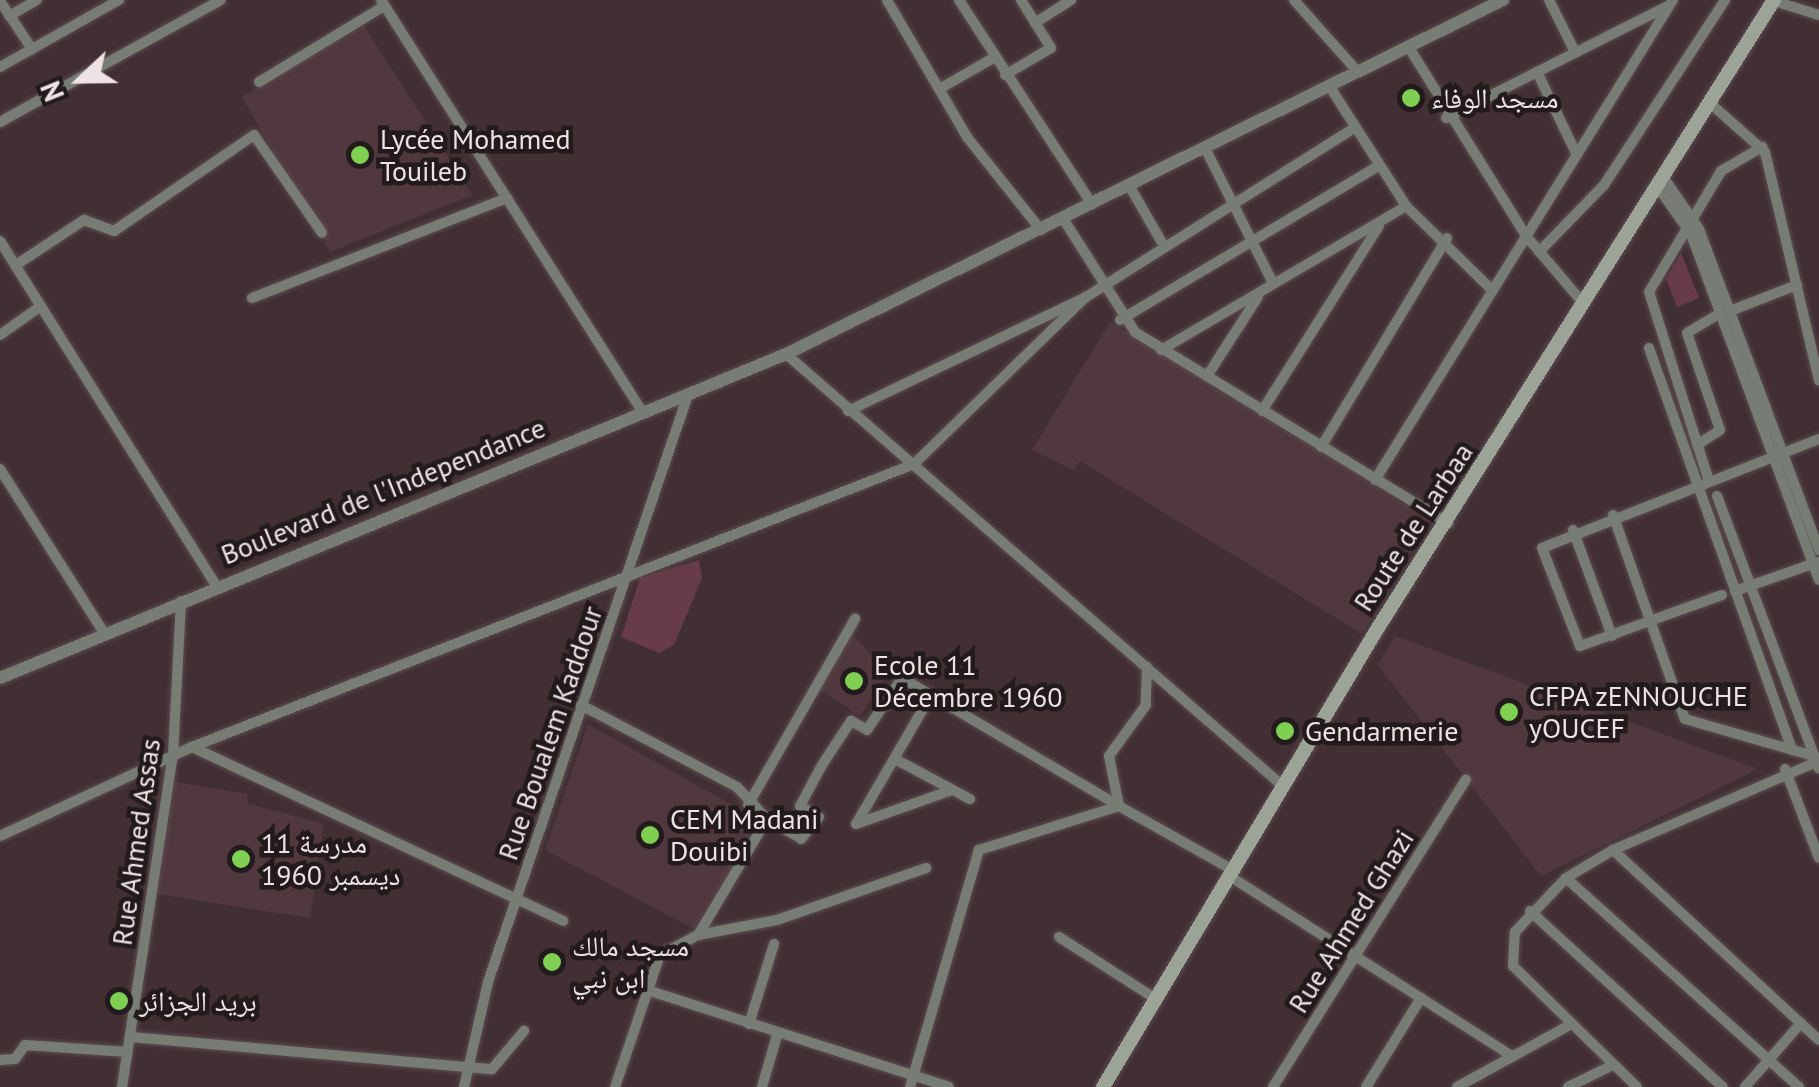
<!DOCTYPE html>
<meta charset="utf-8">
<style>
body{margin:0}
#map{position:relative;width:1819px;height:1087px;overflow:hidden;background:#412f34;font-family:"PT Sans","Noto Naskh Arabic",sans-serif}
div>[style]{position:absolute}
.built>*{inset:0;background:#51383f}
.green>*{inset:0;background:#683b49}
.roads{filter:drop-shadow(0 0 2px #5d4c50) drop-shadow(0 0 2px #5d4c50)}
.minor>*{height:10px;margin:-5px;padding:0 5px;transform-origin:5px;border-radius:5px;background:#777c75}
.tertiary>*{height:12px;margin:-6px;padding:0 6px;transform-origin:6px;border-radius:6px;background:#777c75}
.secondary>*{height:14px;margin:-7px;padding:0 7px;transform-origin:7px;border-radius:7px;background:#9ca498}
.dots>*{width:28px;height:28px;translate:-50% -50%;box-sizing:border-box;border:5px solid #221a1c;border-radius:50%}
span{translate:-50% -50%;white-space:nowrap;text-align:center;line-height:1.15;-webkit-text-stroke:9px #221a1c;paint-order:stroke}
.poi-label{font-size:28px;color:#eee2e5}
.left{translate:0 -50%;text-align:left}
.street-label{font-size:28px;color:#eee2e5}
.north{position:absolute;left:30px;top:30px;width:100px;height:100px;-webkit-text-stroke:8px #221a1c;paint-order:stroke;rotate:248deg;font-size:28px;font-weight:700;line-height:40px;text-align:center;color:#eee2e5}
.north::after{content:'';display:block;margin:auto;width:35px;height:45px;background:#eee2e5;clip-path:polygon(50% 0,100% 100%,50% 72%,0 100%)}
</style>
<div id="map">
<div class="built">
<div style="clip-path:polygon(363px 24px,472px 195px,330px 252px,242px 97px)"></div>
<div style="clip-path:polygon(1110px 322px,1430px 520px,1362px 634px,1080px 461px,1073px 470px,1032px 450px)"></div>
<div style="clip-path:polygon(852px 634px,889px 673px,860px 716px,820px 690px)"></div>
<div style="clip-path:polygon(1395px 636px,1758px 769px,1541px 876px,1378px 665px)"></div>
<div style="clip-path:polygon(588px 724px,759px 820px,694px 929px,545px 850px)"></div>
<div style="clip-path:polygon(175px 782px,248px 794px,247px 803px,324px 824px,310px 918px,157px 894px)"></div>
</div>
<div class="green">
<div style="clip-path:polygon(1681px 253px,1699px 298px,1677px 307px,1666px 279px)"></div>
<div style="clip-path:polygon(699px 560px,702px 578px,674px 645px,659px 653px,621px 637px,640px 578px)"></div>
</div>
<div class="roads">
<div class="minor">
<div style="left:381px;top:0;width:490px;rotate:57.6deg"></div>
<div style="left:887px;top:0;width:159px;rotate:59.7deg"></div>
<div style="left:967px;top:137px;width:119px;rotate:51.5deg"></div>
<div style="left:959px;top:0;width:244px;rotate:56.9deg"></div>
<div style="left:1294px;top:0;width:96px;rotate:48.4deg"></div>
<div style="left:1549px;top:0;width:58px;rotate:63.4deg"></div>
<div style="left:0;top:1px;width:58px;rotate:56.3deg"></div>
<div style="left:1774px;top:1px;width:47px;rotate:17.3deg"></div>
<div style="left:9px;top:16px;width:32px;rotate:-30deg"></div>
<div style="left:1035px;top:23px;width:43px;rotate:-32.6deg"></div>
<div style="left:1408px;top:46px;width:225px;rotate:58.1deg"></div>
<div style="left:1527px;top:237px;width:87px;rotate:49.7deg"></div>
<div style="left:0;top:67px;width:137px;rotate:-29.4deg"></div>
<div style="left:1537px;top:72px;width:92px;rotate:64.3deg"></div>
<div style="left:1005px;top:75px;width:53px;rotate:-30.4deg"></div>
<div style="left:1051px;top:48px;width:57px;rotate:-122deg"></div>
<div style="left:259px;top:82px;width:146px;rotate:-31.3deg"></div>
<div style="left:1330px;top:87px;width:141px;rotate:57.4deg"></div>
<div style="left:1406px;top:206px;width:120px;rotate:44.3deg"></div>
<div style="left:941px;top:88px;width:62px;rotate:-29.9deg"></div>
<div style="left:1711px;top:104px;width:72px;rotate:41.6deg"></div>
<div style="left:1765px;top:152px;width:235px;rotate:76.7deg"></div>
<div style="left:1446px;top:118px;width:249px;rotate:-26.8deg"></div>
<div style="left:0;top:122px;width:252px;rotate:-28.9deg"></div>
<div style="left:1205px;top:148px;width:149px;rotate:63.3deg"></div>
<div style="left:1666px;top:181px;width:58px;rotate:55.5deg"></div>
<div style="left:1699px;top:229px;width:343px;rotate:69.5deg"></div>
<div style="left:1130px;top:187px;width:62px;rotate:60.1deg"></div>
<div style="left:1660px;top:190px;width:54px;rotate:54.8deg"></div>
<div style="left:1691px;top:234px;width:369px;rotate:69.7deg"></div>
<div style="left:1064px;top:220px;width:133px;rotate:57.6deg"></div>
<div style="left:1135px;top:332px;width:367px;rotate:31.4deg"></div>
<div style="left:0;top:241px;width:406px;rotate:57.9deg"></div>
<div style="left:1539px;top:252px;width:93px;rotate:-45.9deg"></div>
<div style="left:1604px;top:185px;width:221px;rotate:-56.8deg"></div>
<div style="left:16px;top:265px;width:82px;rotate:-33.5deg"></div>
<div style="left:84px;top:220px;width:32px;rotate:20deg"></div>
<div style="left:114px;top:231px;width:170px;rotate:-34.4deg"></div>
<div style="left:254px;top:135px;width:119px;rotate:55.2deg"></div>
<div style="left:252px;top:298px;width:274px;rotate:-21.4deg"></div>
<div style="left:1730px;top:311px;width:72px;rotate:-21.2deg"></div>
<div style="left:1120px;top:320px;width:299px;rotate:-30.8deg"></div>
<div style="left:0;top:335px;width:50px;rotate:-35.3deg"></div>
<div style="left:1649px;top:348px;width:427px;rotate:70.4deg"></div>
<div style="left:1161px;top:350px;width:284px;rotate:-30.4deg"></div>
<div style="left:786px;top:354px;width:660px;rotate:41.01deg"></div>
<div style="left:1207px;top:376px;width:94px;rotate:-57.2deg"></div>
<div style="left:848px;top:411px;width:264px;rotate:-25.6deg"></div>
<div style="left:1086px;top:297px;width:313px;rotate:-32.2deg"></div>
<div style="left:1262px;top:411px;width:219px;rotate:-57.7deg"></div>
<div style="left:1697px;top:445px;width:27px;rotate:-33deg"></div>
<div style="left:1720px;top:430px;width:102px;rotate:-108.8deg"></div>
<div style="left:1687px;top:333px;width:39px;rotate:-31deg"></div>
<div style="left:1321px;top:447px;width:244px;rotate:-58.9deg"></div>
<div style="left:0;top:469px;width:194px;rotate:57.6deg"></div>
<div style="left:1375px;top:480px;width:565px;rotate:-58.17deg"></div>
<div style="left:1709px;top:481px;width:198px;rotate:-107.6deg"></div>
<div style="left:1649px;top:292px;width:141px;rotate:-59.2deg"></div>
<div style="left:1721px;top:171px;width:48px;rotate:-30.3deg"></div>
<div style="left:1717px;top:496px;width:291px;rotate:69.5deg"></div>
<div style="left:1613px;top:515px;width:216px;rotate:70.6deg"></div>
<div style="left:1685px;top:719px;width:134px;rotate:16deg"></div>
<div style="left:1573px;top:530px;width:113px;rotate:69.8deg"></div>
<div style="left:1735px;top:591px;width:88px;rotate:-19.3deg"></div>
<div style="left:1722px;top:595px;width:151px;rotate:160.2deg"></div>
<div style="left:1580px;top:646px;width:105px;rotate:-111.2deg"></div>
<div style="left:1542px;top:548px;width:298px;rotate:-21.5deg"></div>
<div style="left:1147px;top:667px;width:38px;rotate:92deg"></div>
<div style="left:1146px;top:705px;width:63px;rotate:126deg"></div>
<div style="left:1109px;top:756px;width:51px;rotate:78.7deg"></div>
<div style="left:1119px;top:806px;width:133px;rotate:29.3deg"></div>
<div style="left:930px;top:697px;width:147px;rotate:120.2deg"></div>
<div style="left:856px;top:824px;width:102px;rotate:-19.5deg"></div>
<div style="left:581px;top:705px;width:176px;rotate:27.7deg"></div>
<div style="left:737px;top:787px;width:44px;rotate:46.8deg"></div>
<div style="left:767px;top:819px;width:135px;rotate:120.7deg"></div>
<div style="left:192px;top:747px;width:410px;rotate:25.1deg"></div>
<div style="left:895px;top:759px;width:85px;rotate:28.1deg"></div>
<div style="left:1785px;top:769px;width:95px;rotate:69.1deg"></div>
<div style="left:748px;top:805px;width:215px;rotate:-60.1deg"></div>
<div style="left:767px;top:819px;width:39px;rotate:30deg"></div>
<div style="left:801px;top:839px;width:28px;rotate:-51deg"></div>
<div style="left:819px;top:817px;width:22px;rotate:-150deg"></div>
<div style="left:800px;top:806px;width:47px;rotate:-61.8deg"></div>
<div style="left:822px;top:765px;width:53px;rotate:-56.6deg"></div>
<div style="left:851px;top:721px;width:18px;rotate:29deg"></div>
<div style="left:867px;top:730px;width:63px;rotate:-56.1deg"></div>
<div style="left:902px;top:678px;width:252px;rotate:30.5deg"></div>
<div style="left:0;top:836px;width:212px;rotate:-24.9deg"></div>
<div style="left:192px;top:747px;width:775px;rotate:-21.4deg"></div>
<div style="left:914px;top:464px;width:240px;rotate:-44.2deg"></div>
<div style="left:1613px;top:850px;width:280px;rotate:42.7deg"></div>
<div style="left:1231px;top:877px;width:331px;rotate:32.5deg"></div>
<div style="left:1566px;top:878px;width:313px;rotate:41.9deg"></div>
<div style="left:1530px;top:911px;width:261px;rotate:42.4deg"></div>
<div style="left:1059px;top:937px;width:115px;rotate:32.6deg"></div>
<div style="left:644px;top:989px;width:320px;rotate:17.8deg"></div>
<div style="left:749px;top:1024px;width:84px;rotate:-72.6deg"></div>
<div style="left:131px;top:1037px;width:362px;rotate:5.1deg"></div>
<div style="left:492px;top:1069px;width:50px;rotate:-49.9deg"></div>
<div style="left:0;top:1060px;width:15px;rotate:-4deg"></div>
<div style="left:15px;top:1059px;width:17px;rotate:-54deg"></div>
<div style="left:25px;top:1045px;width:103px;rotate:3.9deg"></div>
<div style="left:122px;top:1087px;width:336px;rotate:-81.3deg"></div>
<div style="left:173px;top:755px;width:154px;rotate:-87deg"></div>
<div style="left:464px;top:1087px;width:108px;rotate:-77.1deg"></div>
<div style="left:488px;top:982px;width:620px;rotate:-71.19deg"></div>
<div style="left:615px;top:1087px;width:139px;rotate:-71.2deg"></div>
<div style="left:660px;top:955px;width:43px;rotate:-27.8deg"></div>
<div style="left:698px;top:935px;width:80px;rotate:-10.8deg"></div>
<div style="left:777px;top:920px;width:158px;rotate:-19.2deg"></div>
<div style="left:762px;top:1087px;width:57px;rotate:-73.8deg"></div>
<div style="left:910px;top:1087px;width:247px;rotate:-73.8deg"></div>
<div style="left:979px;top:850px;width:147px;rotate:-17.4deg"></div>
<div style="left:1273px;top:1087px;width:363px;rotate:-57.9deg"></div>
<div style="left:1366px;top:1087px;width:105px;rotate:-58.3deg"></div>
<div style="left:1457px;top:1087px;width:129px;rotate:-28.8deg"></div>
<div style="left:1568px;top:1087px;width:50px;rotate:-26.1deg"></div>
<div style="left:1637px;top:1087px;width:173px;rotate:-135.7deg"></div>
<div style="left:1513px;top:966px;width:34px;rotate:-87deg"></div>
<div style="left:1515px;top:932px;width:74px;rotate:-46.6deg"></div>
<div style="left:1566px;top:878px;width:55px;rotate:-30.8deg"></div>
<div style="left:1613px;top:850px;width:221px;rotate:-23.4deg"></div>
<div style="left:1745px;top:1087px;width:85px;rotate:-48.8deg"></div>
</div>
<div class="tertiary">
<div style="left:0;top:678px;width:850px;rotate:-22.4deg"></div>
<div style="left:786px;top:354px;width:800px;rotate:-26.28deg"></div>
</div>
<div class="secondary">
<div style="left:1103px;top:1087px;width:531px;rotate:-59.09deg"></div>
<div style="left:1376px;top:631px;width:746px;rotate:-57.76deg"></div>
</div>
</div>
<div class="dots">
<div style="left:1411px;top:98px;background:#7fd052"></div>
<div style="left:360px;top:155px;background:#7fd052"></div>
<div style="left:854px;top:681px;background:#7fd052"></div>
<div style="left:1509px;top:712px;background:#7fd052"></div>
<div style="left:1285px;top:731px;background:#7fd052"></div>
<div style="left:650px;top:835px;background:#7fd052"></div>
<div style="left:241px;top:859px;background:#7fd052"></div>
<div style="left:552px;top:962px;background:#7fd052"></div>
<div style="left:119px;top:1001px;background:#7fd052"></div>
</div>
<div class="poi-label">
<span class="left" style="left:1431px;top:98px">مسجد الوفاء</span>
<span class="left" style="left:380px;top:155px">Lycée Mohamed<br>Touileb</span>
<span class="left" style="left:874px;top:681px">Ecole 11<br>Décembre 1960</span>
<span class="left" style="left:1529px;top:712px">CFPA zENNOUCHE<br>yOUCEF</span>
<span class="left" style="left:1305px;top:731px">Gendarmerie</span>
<span class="left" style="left:670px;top:835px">CEM Madani<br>Douibi</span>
<span class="left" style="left:261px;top:859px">مدرسة 11<br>ديسمبر 1960</span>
<span class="left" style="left:572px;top:962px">مسجد مالك<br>ابن نبي</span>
<span class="left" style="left:139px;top:1001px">بريد الجزائر</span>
</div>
<div class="street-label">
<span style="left:383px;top:491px;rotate:-22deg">Boulevard de l'Independance</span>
<span style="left:1413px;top:527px;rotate:-57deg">Route de Larbaa</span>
<span style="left:550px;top:733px;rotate:-71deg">Rue Boualem Kaddour</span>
<span style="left:136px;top:842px;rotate:-82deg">Rue Ahmed Assas</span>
<span style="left:1351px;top:921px;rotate:-58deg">Rue Ahmed Ghazi</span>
</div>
<div class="north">N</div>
</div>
